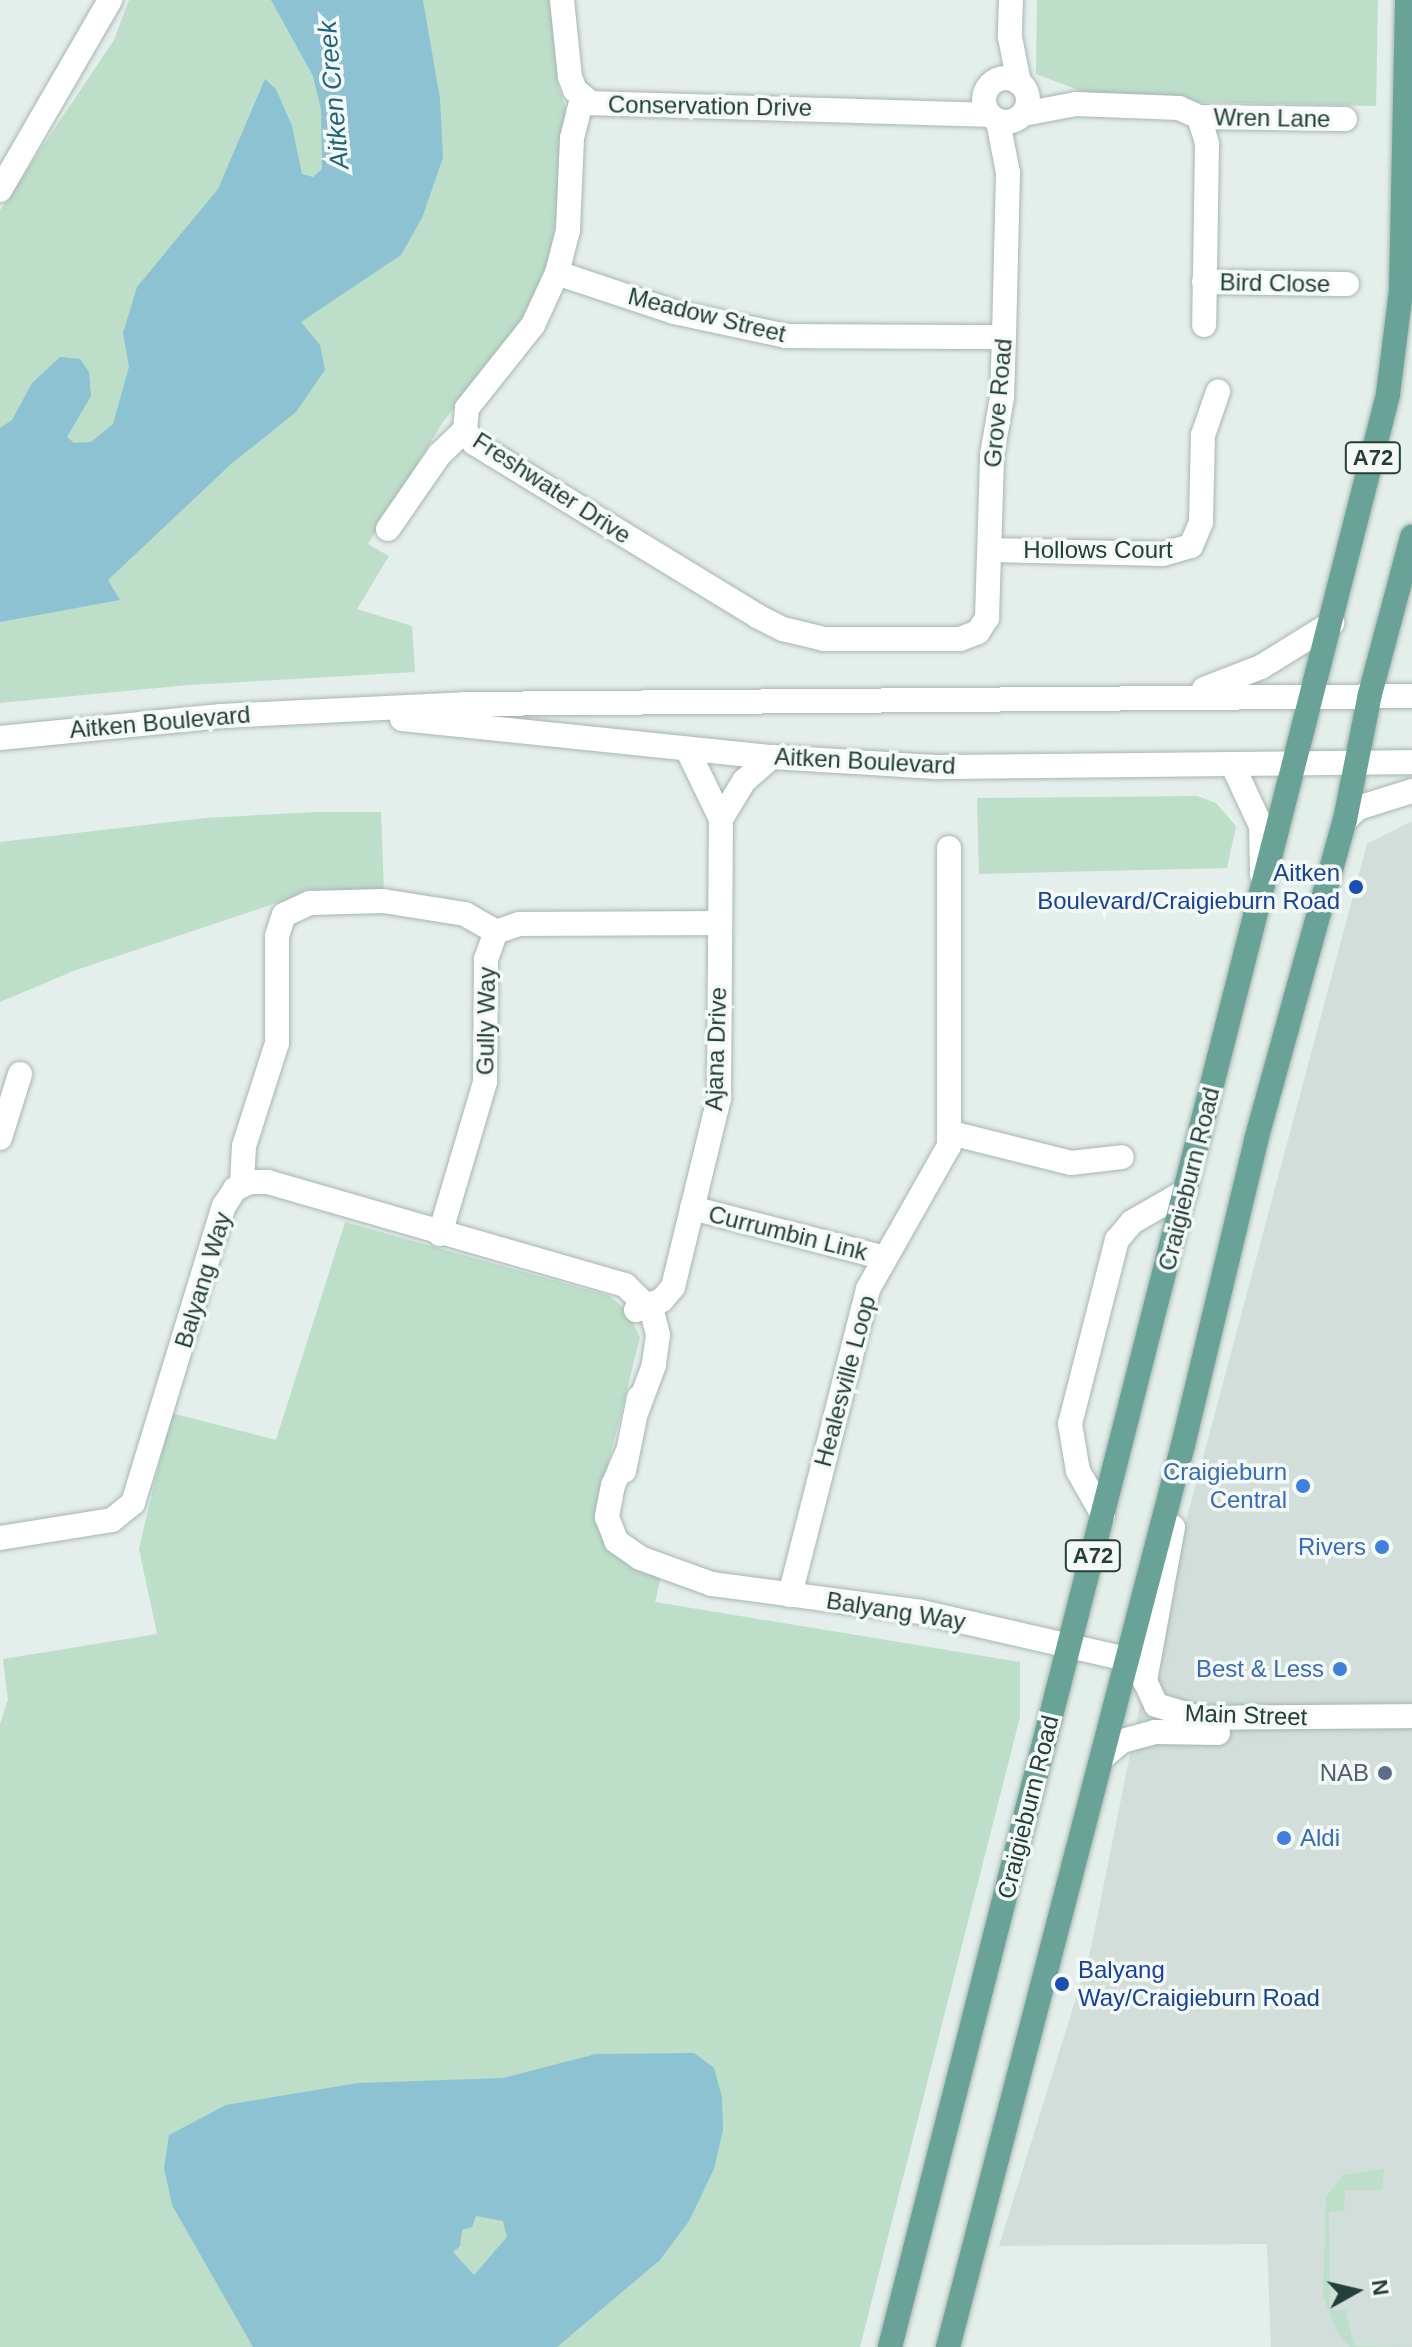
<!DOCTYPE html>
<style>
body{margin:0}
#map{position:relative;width:1412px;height:2347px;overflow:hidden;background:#e4eeea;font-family:Arial,sans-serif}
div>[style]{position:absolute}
.built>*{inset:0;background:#d2ded9}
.green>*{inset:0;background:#bddec9}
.water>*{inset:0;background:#8dc2d2}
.roads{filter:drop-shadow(0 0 2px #a6b6b2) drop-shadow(0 0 2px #a6b6b2)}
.street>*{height:24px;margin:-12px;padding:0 12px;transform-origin:12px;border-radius:12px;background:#fff}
.street>.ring{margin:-12px;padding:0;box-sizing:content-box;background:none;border:24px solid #fff;border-radius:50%}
.secondary>*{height:24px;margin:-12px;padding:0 12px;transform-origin:12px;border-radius:12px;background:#fff}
.primary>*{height:24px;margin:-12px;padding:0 12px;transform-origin:12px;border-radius:12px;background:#69a398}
.dots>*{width:22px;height:22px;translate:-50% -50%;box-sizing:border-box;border:4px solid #f5faf8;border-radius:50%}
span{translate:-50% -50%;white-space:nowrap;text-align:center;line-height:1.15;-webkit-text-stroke:7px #f5faf8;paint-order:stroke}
.shield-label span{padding:2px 6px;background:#f5faf8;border:2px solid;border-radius:6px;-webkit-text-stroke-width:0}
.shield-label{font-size:22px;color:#233f3a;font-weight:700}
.street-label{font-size:24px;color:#233f3a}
.transit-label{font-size:24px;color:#164399}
.right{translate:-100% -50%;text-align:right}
.left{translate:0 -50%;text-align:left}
.shop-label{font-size:24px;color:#366cbe}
.service-label{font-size:24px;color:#4e5e75}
.water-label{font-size:26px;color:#1d657c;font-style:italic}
.north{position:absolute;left:1316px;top:2251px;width:80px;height:80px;-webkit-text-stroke:6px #f5faf8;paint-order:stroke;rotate:82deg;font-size:22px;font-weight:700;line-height:32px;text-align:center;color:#233f3a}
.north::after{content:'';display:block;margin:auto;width:28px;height:36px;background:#233f3a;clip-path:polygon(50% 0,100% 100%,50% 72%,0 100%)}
</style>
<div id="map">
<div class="built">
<div style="clip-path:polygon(1412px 821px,1412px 2347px,1271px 2347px,1267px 2244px,999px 2246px,1090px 1953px,1149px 1660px,1367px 844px)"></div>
</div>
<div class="green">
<div style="clip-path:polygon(129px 0,551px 0,559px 89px,567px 111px,555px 248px,525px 319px,443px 422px,368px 544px,389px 556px,357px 609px,412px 626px,415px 672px,189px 685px,0 703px,0 210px,114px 40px)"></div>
<div style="clip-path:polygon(1037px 0,1378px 0,1376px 106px,1105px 100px,1036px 74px)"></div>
<div style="clip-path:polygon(1197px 796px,1216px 803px,1236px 826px,1227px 868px,979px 874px,977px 798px)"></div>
<div style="clip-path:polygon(316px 812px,381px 812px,384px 892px,300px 895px,76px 970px,0 1002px,0 842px,205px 818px)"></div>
<div style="clip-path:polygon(345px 1222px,610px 1296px,629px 1313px,640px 1338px,602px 1488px,602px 1523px,661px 1577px,655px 1602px,1020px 1662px,1020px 1717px,860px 2347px,0 2347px,0 1724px,8px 1700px,3px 1659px,157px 1634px,139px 1549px,171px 1413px,276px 1440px)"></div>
<div style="clip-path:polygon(1384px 2169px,1382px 2190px,1345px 2190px,1344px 2211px,1329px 2212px,1330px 2310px,1346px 2310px,1354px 2346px,1412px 2347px,1350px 2347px,1337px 2331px,1323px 2296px,1326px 2197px,1343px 2175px)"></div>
</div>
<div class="water">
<div style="clip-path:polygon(271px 0,423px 0,440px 99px,443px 158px,422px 218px,401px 255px,301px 322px,320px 345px,325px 370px,296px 412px,230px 465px,108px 580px,120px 600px,0 622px,0 428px,12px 420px,32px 383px,60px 357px,80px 359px,89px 372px,91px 396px,67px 437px,74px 443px,91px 442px,113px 424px,129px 367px,123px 333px,137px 287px,218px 189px,265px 79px,276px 89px,292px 126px,302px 174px,313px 177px,322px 169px,321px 109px,313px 76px)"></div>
<div style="clip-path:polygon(evenodd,694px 2053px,714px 2068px,722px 2097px,723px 2130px,714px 2169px,689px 2221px,660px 2260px,557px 2347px,253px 2347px,172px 2205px,164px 2168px,169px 2135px,226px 2105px,358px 2083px,503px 2078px,596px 2054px,694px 2053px,476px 2216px,503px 2221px,507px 2237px,474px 2275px,453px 2252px,460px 2246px,462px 2230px,472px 2227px,476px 2216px)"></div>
</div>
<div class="roads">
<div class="street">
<div style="left:562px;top:0;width:77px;rotate:84.1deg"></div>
<div style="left:570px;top:77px;width:14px;rotate:69deg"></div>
<div style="left:575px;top:90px;width:21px;rotate:39deg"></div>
<div style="left:591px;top:103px;width:399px;rotate:1.7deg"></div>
<div style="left:1011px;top:0;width:37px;rotate:92deg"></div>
<div style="left:1010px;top:37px;width:47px;rotate:78.9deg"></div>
<div class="ring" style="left:984px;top:78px;width:20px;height:20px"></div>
<div style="left:582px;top:98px;width:41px;rotate:104deg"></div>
<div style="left:572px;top:138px;width:92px;rotate:92.5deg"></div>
<div style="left:568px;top:230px;width:44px;rotate:104.3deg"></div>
<div style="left:557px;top:273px;width:57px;rotate:114.8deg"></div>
<div style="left:533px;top:325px;width:106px;rotate:128.5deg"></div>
<div style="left:467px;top:408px;width:22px;rotate:95deg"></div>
<div style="left:465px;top:430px;width:16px;rotate:55deg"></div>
<div style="left:474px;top:443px;width:332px;rotate:31.4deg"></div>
<div style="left:757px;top:616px;width:29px;rotate:27deg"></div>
<div style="left:783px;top:629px;width:42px;rotate:13.7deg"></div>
<div style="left:824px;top:639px;width:136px"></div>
<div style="left:960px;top:639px;width:19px;rotate:-21deg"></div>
<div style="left:978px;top:632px;width:17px;rotate:-57deg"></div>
<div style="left:987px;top:618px;width:163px;rotate:-88.2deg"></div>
<div style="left:992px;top:455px;width:59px;rotate:-80.2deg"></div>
<div style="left:1002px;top:397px;width:60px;rotate:-88.1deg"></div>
<div style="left:1004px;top:337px;width:164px;rotate:-88.6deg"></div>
<div style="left:1008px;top:173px;width:53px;rotate:-100.9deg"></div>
<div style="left:1023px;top:114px;width:54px;rotate:-10.7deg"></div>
<div style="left:1076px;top:104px;width:103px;rotate:2.2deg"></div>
<div style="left:1179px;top:108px;width:22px;rotate:24deg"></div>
<div style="left:1199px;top:117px;width:28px;rotate:73deg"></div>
<div style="left:1207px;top:144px;width:181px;rotate:90.9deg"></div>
<div style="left:1199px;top:117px;width:146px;rotate:0.8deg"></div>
<div style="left:0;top:190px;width:220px;rotate:-59.9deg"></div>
<div style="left:557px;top:273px;width:123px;rotate:18.4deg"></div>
<div style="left:674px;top:312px;width:115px;rotate:12.1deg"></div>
<div style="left:786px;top:336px;width:218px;rotate:0.3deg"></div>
<div style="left:1204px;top:282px;width:143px;rotate:0.8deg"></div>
<div style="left:388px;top:529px;width:90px;rotate:-55.4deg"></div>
<div style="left:439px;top:455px;width:36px;rotate:-44deg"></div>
<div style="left:990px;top:550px;width:173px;rotate:1.3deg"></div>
<div style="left:1163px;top:554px;width:29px;rotate:-16deg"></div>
<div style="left:1191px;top:546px;width:26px;rotate:-67deg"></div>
<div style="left:1201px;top:522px;width:87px;rotate:-88.7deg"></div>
<div style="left:1203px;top:435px;width:46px;rotate:-70.8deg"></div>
<div style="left:721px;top:819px;width:44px;rotate:-58.8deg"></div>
<div style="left:744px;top:781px;width:37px;rotate:-41deg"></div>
<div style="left:951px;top:1133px;width:124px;rotate:14deg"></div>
<div style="left:1071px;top:1163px;width:51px;rotate:-6.7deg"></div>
<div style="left:0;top:1138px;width:67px;rotate:-72.6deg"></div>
<div style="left:242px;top:1184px;width:38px;rotate:-87deg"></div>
<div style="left:244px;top:1146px;width:108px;rotate:-72.2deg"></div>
<div style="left:277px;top:1043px;width:107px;rotate:-90deg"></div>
<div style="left:277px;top:936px;width:22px;rotate:-72deg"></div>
<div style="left:284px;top:915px;width:29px;rotate:-25deg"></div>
<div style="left:310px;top:903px;width:73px;rotate:-1.6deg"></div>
<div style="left:383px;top:901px;width:83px;rotate:9deg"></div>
<div style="left:465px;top:914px;width:36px;rotate:30deg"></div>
<div style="left:692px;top:1208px;width:199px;rotate:14.5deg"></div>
<div style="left:440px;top:1234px;width:159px;rotate:-73.5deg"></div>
<div style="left:485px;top:1082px;width:123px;rotate:-89.5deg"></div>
<div style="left:486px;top:959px;width:29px;rotate:-70deg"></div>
<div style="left:496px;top:932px;width:24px;rotate:-19deg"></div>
<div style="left:519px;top:924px;width:199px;rotate:-0.3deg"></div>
<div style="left:636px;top:1310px;width:28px;rotate:-21deg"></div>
<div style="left:662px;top:1300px;width:17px;rotate:-50deg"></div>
<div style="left:673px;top:1287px;width:195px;rotate:-76.3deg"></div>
<div style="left:719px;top:1098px;width:279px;rotate:-89.6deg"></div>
<div style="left:721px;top:819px;width:78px;rotate:-115.9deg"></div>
<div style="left:626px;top:1455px;width:33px;rotate:113deg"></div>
<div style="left:613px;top:1485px;width:33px;rotate:101deg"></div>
<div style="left:607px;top:1517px;width:26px;rotate:69deg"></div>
<div style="left:616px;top:1541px;width:29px;rotate:35deg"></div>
<div style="left:640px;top:1558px;width:77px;rotate:19.9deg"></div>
<div style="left:712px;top:1584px;width:211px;rotate:7.6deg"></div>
<div style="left:921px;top:1612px;width:211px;rotate:12.9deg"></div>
<div style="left:624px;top:1471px;width:75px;rotate:-78.4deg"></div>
<div style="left:1103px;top:1515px;width:51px;rotate:-119.6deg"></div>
<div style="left:1078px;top:1471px;width:48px;rotate:-99.7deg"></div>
<div style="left:1070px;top:1424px;width:190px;rotate:-75.7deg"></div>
<div style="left:1117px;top:1240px;width:23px;rotate:-50deg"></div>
<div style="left:1132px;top:1222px;width:62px;rotate:-29.9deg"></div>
<div style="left:0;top:1538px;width:113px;rotate:-9.1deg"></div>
<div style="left:112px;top:1520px;width:27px;rotate:-39deg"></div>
<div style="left:133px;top:1503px;width:311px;rotate:-73deg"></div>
<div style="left:224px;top:1206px;width:20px;rotate:-57deg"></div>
<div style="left:235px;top:1189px;width:17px;rotate:-25deg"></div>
<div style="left:250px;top:1182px;width:18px"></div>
<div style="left:268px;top:1182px;width:372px;rotate:16.1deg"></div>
<div style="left:625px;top:1285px;width:37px;rotate:44deg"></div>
<div style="left:652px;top:1311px;width:25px;rotate:76deg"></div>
<div style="left:658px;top:1335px;width:30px;rotate:98deg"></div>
<div style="left:654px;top:1365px;width:49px;rotate:110.3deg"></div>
<div style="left:790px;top:1595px;width:316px;rotate:-75.7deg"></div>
<div style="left:868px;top:1289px;width:164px;rotate:-60.5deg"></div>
<div style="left:949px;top:1146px;width:298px;rotate:-90deg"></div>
</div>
<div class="secondary">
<div style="left:1204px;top:689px;width:61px;rotate:-21.1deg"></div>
<div style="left:1261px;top:667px;width:84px;rotate:-31.8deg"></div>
<div style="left:402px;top:719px;width:372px;rotate:5.9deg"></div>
<div style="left:772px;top:757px;width:164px;rotate:3.5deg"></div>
<div style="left:936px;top:767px;width:476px;rotate:-0.6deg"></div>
<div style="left:0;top:738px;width:222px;rotate:-5.7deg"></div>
<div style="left:221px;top:716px;width:243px;rotate:-2.8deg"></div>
<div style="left:464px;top:704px;width:948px;rotate:-0.48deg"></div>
<div style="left:1232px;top:764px;width:68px;rotate:64.9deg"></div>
<div style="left:1261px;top:826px;width:49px;rotate:88.8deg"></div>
<div style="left:1345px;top:820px;width:18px;rotate:-43deg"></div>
<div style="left:1358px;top:808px;width:57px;rotate:-17.5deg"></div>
<div style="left:1173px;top:1527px;width:157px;rotate:100.3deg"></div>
<div style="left:1145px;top:1681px;width:26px;rotate:65deg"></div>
<div style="left:1156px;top:1705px;width:45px;rotate:16.8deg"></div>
<div style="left:1199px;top:1718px;width:213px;rotate:-0.5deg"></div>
<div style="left:1103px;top:1757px;width:25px;rotate:-40deg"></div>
<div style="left:1122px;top:1741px;width:34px;rotate:-15deg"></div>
<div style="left:1155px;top:1732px;width:63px;rotate:0.9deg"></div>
</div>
<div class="primary">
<div style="left:890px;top:2347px;width:2015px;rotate:-75.69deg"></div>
<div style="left:1388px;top:394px;width:104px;rotate:-82.8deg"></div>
<div style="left:1401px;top:291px;width:291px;rotate:-88.8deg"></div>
<div style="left:948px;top:2347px;width:932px;rotate:-75.4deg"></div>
<div style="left:1183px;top:1445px;width:314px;rotate:-76.5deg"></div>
<div style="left:1256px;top:1140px;width:332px;rotate:-74.5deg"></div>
<div style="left:1345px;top:820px;width:128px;rotate:-78.8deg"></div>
<div style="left:1370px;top:694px;width:163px;rotate:-75deg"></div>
</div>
</div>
<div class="dots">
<div style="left:1356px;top:887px;background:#1a4fb4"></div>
<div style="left:1303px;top:1486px;background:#3f7fe0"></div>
<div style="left:1382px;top:1547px;background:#3f7fe0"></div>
<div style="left:1340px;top:1669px;background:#3f7fe0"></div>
<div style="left:1385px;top:1773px;background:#5c6f8a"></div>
<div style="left:1284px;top:1838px;background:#3f7fe0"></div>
<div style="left:1062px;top:1984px;background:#1a4fb4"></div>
</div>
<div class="shield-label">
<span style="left:1373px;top:458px">A72</span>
<span style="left:1093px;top:1556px">A72</span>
</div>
<div class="street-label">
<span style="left:710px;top:106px;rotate:1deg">Conservation Drive</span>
<span style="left:1272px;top:118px;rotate:1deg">Wren Lane</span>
<span style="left:1275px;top:283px;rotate:1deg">Bird Close</span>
<span style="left:707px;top:315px;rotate:14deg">Meadow Street</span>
<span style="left:998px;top:403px;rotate:-85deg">Grove Road</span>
<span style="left:552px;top:488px;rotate:33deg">Freshwater Drive</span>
<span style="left:1098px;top:550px">Hollows Court</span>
<span style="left:160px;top:722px;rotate:-5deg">Aitken Boulevard</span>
<span style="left:865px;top:761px;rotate:3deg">Aitken Boulevard</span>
<span style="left:486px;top:1021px;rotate:-89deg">Gully Way</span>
<span style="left:716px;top:1049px;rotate:-88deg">Ajana Drive</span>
<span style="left:1189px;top:1179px;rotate:-76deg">Craigieburn Road</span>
<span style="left:788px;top:1233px;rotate:14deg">Currumbin Link</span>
<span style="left:203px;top:1280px;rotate:-73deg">Balyang Way</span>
<span style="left:845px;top:1381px;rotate:-75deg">Healesville Loop</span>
<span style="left:896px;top:1611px;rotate:9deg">Balyang Way</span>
<span style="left:1246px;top:1715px;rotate:2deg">Main Street</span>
<span style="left:1028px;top:1807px;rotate:-76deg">Craigieburn Road</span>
</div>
<div class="transit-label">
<span class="right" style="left:1340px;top:887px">Aitken<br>Boulevard/Craigieburn Road</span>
<span class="left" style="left:1078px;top:1984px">Balyang<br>Way/Craigieburn Road</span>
</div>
<div class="shop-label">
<span class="right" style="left:1287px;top:1486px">Craigieburn<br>Central</span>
<span class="right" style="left:1366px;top:1547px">Rivers</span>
<span class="right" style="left:1324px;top:1669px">Best &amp; Less</span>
<span class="left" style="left:1300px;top:1838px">Aldi</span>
</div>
<div class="service-label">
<span class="right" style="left:1369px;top:1773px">NAB</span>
</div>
<div class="water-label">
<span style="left:334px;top:95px;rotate:-95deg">Aitken Creek</span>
</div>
<div class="north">N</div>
</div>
